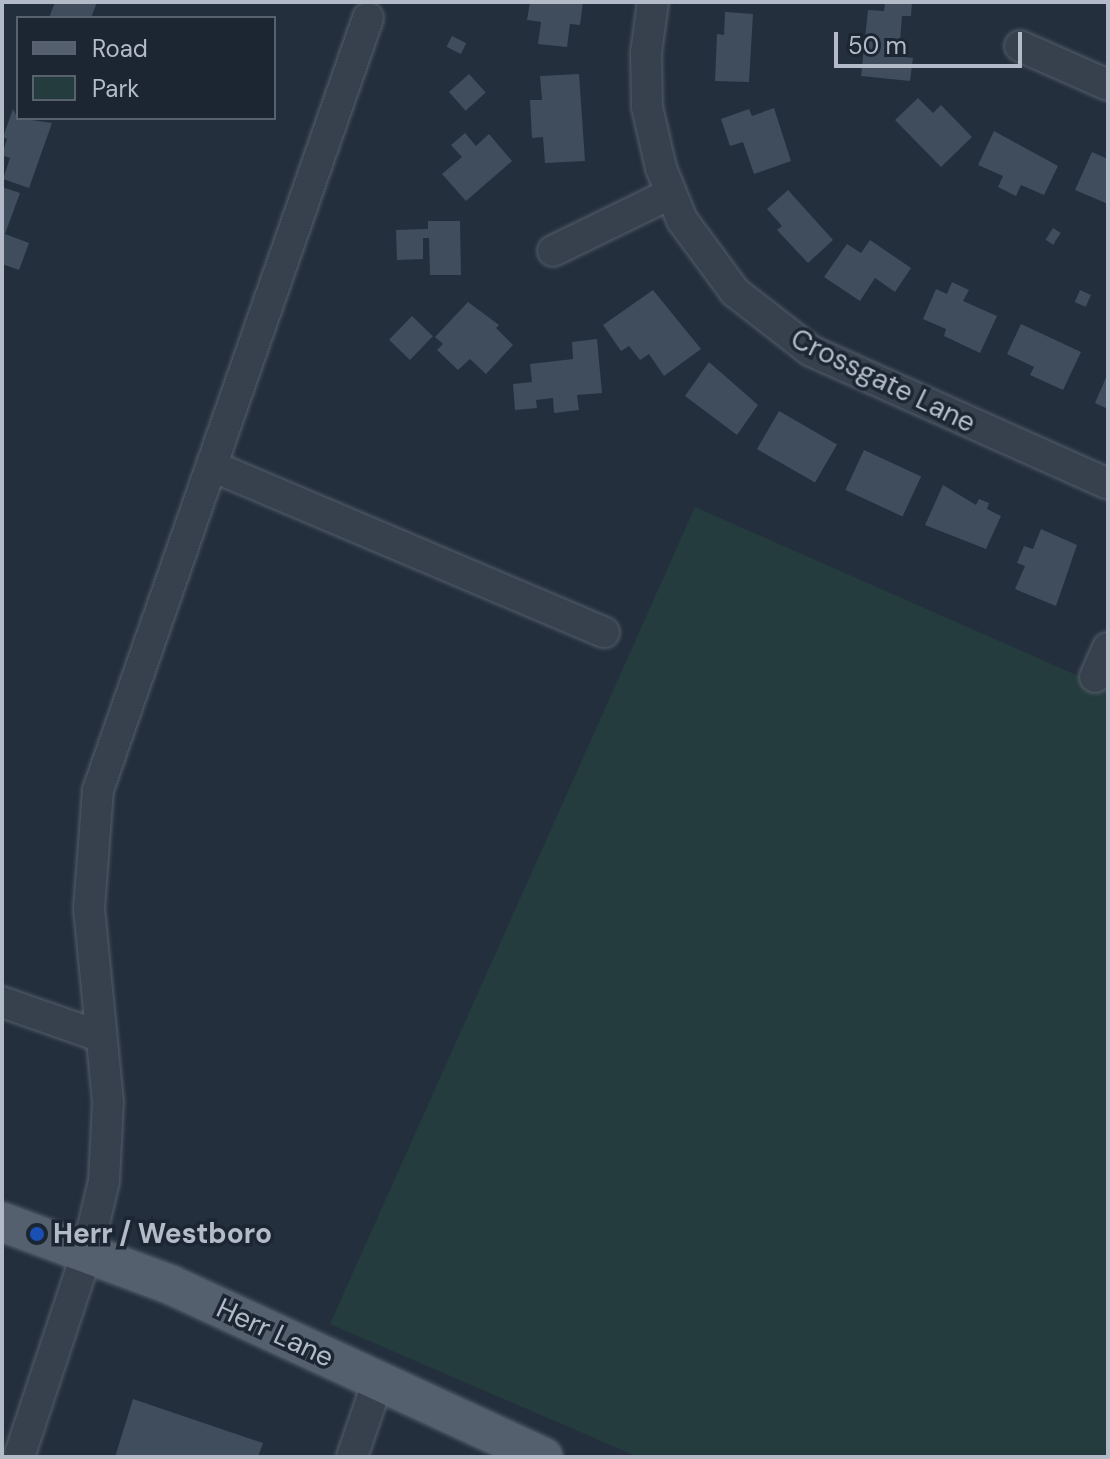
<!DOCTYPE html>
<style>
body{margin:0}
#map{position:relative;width:1110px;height:1459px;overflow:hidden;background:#232f3d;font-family:"DM Sans",sans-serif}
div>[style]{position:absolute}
.green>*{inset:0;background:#253c3e}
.building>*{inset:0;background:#3f4d5d;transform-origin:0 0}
.roads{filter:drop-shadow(0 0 2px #555e6b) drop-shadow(0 0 2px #555e6b)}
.minor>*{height:30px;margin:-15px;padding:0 15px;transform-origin:15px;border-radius:15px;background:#37414e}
.major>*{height:38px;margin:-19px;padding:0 19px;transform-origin:19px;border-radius:19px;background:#55606e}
.dots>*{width:22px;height:22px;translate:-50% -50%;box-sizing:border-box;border:4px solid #1c2632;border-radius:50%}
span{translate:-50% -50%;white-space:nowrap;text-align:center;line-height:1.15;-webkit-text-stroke:7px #1c2632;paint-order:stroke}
.street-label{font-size:28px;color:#b3bbc9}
.poi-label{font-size:28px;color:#b3bbc9;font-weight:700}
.left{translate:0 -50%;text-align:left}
.frame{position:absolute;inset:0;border:4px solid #b3bbc9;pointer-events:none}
.legend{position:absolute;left:16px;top:16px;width:260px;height:104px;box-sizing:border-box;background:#1c2632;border:2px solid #58626e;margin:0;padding:10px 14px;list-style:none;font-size:24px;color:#b3bbc9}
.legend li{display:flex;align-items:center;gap:16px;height:40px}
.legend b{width:40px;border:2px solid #58626e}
.scale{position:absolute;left:834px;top:32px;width:188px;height:36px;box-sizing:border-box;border:4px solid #b3bbc9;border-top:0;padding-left:10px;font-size:24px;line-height:28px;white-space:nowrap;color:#b3bbc9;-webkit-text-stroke:6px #1c2632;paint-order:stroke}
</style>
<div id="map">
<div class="green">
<div style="clip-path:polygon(695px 507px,1108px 689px,1108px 1457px,638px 1457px,330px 1324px)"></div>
</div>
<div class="building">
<div style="clip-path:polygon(55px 2px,97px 2px,91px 18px,49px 18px)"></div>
<div style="clip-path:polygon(530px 2px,583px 2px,580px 25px,570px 24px,567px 47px,538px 44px,541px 22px,527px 20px)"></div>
<div style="clip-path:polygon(885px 2px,912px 2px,911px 16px,902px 16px,899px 56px,913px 58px,910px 81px,861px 76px,868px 10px,884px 11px)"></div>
<div style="clip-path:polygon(725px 12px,753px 14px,749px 82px,715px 81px,717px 34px,724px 35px)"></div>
<div style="left:452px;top:36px;width:16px;height:12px;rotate:27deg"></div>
<div style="left:469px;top:74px;width:25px;height:27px;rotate:48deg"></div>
<div style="clip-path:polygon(579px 74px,585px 161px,545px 163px,543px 137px,532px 138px,530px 100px,542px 100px,540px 76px)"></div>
<div style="clip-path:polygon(918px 98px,933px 113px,941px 105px,972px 137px,941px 167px,895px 120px)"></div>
<div style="clip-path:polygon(774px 108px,791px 161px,754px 174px,743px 142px,730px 146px,721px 119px,749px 109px,752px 116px)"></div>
<div style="clip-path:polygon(13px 109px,18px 118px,52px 123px,29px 188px,3px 179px,10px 158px,2px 155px,7px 139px,3px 137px)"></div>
<div style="clip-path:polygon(994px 131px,1058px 166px,1044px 195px,1021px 185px,1016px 196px,998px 187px,1003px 176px,978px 165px)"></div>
<div style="clip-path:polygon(465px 133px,476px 146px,489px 134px,512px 161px,466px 201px,442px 174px,462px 157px,451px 145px)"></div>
<div style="clip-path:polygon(1092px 152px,1108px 159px,1108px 204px,1075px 190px)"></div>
<div style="clip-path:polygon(2px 187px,20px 193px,5px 234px,29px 243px,19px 270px,2px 264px)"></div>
<div style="clip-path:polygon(788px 190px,833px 240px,808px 263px,777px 230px,782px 226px,767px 209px)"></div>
<div style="clip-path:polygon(428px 221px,460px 221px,461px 275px,430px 275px,429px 238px,423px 238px,423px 259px,397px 260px,396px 230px,428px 229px)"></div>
<div style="left:1053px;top:228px;width:9px;height:14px;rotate:32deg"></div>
<div style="clip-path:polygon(870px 240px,911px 268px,895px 292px,875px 278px,860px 301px,824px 277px,847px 244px,861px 253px)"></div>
<div style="clip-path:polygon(952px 282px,969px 290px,963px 301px,997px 316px,980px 353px,944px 336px,946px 329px,923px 319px,936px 289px,947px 294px)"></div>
<div style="clip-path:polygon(653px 290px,701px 349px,664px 376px,649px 354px,640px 360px,629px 346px,621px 351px,603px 325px)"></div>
<div style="left:1080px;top:290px;width:12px;height:13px;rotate:24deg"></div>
<div style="clip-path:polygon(468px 302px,499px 325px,496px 328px,513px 345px,486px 374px,470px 359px,458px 370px,437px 350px,443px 344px,435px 337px)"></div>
<div style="left:412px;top:316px;width:29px;height:33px;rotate:44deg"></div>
<div style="clip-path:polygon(1021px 324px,1081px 352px,1063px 390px,1030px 375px,1034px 367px,1007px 354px)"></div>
<div style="clip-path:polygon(597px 339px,602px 393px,577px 395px,579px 410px,554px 413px,553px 398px,536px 400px,537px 408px,515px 410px,513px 384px,532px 382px,530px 364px,573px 359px,572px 342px)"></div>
<div style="clip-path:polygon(709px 362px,758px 405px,737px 435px,685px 396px)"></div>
<div style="clip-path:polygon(1108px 373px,1108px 409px,1095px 403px)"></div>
<div style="left:779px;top:411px;width:67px;height:44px;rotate:30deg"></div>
<div style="left:864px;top:450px;width:63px;height:44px;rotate:25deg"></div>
<div style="clip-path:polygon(943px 485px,976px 505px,979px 499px,989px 503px,987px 509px,1001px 516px,986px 549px,925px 525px)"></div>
<div style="clip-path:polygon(1041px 529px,1077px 545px,1056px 606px,1015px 589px,1025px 566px,1017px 563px,1024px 546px,1033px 549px)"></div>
<div style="clip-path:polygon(133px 1399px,263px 1443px,258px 1457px,115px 1457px)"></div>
</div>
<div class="roads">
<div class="minor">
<div style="left:653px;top:2px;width:51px;rotate:97.8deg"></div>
<div style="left:646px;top:53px;width:54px;rotate:88.9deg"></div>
<div style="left:647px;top:107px;width:63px;rotate:77.1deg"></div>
<div style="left:661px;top:168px;width:56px;rotate:68deg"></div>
<div style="left:682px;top:220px;width:89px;rotate:53.6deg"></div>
<div style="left:735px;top:292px;width:96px;rotate:37.8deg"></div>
<div style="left:811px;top:351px;width:325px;rotate:24.1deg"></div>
<div style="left:1020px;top:46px;width:96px;rotate:23.9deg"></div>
<div style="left:553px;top:251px;width:130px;rotate:-26deg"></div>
<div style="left:212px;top:466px;width:426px;rotate:23deg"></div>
<div style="left:1095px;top:677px;width:32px;rotate:-66deg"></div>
<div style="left:2px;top:1002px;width:103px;rotate:19.3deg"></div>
<div style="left:19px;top:1457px;width:216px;rotate:-71.6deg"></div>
<div style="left:87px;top:1252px;width:73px;rotate:-76.5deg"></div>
<div style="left:104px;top:1181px;width:79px;rotate:-87.1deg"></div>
<div style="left:108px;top:1102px;width:194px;rotate:-95.6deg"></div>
<div style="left:89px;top:909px;width:119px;rotate:-85.7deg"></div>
<div style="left:98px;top:790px;width:818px;rotate:-70.72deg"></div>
<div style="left:352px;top:1457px;width:80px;rotate:-71.1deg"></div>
</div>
<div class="major">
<div style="left:2px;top:1222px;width:180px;rotate:20.4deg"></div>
<div style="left:171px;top:1285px;width:410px;rotate:24.8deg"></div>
</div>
</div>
<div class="dots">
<div style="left:37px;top:1234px;background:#1a4fb4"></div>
</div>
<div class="street-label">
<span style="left:883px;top:381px;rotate:26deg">Crossgate Lane</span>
<span style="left:275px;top:1333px;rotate:25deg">Herr Lane</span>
</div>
<div class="poi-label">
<span class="left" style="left:53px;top:1234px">Herr / Westboro</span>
</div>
<div class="frame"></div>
<ul class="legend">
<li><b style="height:10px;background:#55606e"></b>Road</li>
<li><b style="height:22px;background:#253c3e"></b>Park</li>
</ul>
<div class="scale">50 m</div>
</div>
